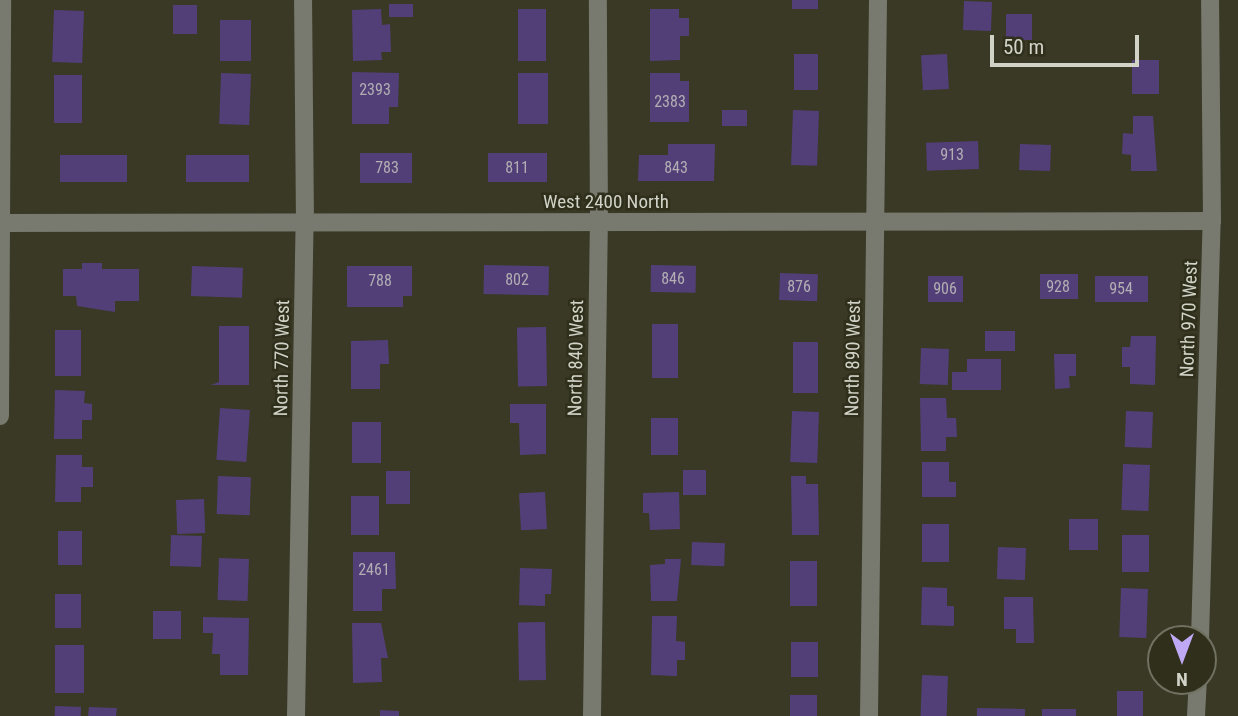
<!DOCTYPE html>
<style>
body{margin:0}
#map{position:relative;width:1238px;height:716px;overflow:hidden;background:#393926;font-family:"Roboto Condensed",sans-serif}
div>[style]{position:absolute}
.building>*{inset:0;background:#523f78;transform-origin:0 0}
.minor>*{height:18px;margin:-9px;padding:0 9px;transform-origin:9px;border-radius:9px;background:#78796f}
span{translate:-50% -50%;white-space:nowrap;text-align:center;line-height:1.15;-webkit-text-stroke:5px #2f2f1c;paint-order:stroke}
.number-label{font-size:16px;color:#b2aeb3}
.number-label span{-webkit-text-stroke-width:0}
.street-label{font-size:19px;color:#d2d3c7}
.north{position:absolute;left:1147px;top:625px;width:70px;height:70px;box-sizing:border-box;background:#2f2f1c;border:2px solid #707160;border-radius:50%;rotate:180deg;font-size:19px;font-weight:700;line-height:28px;text-align:center;color:#d2d3c7}
.north::after{content:'';display:block;margin:auto;width:24px;height:32px;background:#bfa9f4;clip-path:polygon(50% 0,100% 100%,50% 72%,0 100%)}
.scale{position:absolute;left:990px;top:35px;width:149px;height:32px;box-sizing:border-box;border:4px solid #d2d3c7;border-top:0;padding-left:9px;font-size:21px;line-height:24px;white-space:nowrap;color:#d2d3c7;-webkit-text-stroke:5px #2f2f1c;paint-order:stroke}
</style>
<div id="map">
<div class="building">
<div style="left:792px;top:0;width:26px;height:9px"></div>
<div style="left:964px;top:1px;width:28px;height:29px;rotate:2deg"></div>
<div style="left:389px;top:4px;width:24px;height:13px"></div>
<div style="left:197px;top:5px;width:29px;height:24px;rotate:90deg"></div>
<div style="clip-path:polygon(381px 9px,382px 25px,390px 24px,391px 52px,381px 52px,382px 60px,353px 61px,352px 10px)"></div>
<div style="left:518px;top:9px;width:28px;height:52px"></div>
<div style="clip-path:polygon(650px 9px,679px 9px,679px 18px,689px 18px,689px 36px,680px 36px,680px 60px,650px 61px)"></div>
<div style="left:54px;top:10px;width:30px;height:52px;rotate:2deg"></div>
<div style="left:1032px;top:14px;width:26px;height:26px;rotate:90deg"></div>
<div style="left:251px;top:20px;width:41px;height:31px;rotate:90deg"></div>
<div style="left:794px;top:54px;width:24px;height:36px"></div>
<div style="left:947px;top:54px;width:35px;height:26px;rotate:87deg"></div>
<div style="left:1132px;top:60px;width:27px;height:34px"></div>
<div style="clip-path:polygon(352px 72px,399px 73px,398px 107px,389px 107px,389px 124px,352px 124px)"></div>
<div style="left:221px;top:73px;width:30px;height:51px;rotate:2deg"></div>
<div style="left:518px;top:73px;width:30px;height:51px"></div>
<div style="clip-path:polygon(650px 73px,680px 73px,680px 81px,689px 81px,689px 122px,650px 122px)"></div>
<div style="left:54px;top:75px;width:28px;height:48px"></div>
<div style="left:722px;top:110px;width:25px;height:16px"></div>
<div style="left:793px;top:110px;width:26px;height:55px;rotate:2deg"></div>
<div style="clip-path:polygon(1133px 116px,1153px 116px,1157px 171px,1131px 171px,1131px 155px,1122px 154px,1123px 133px,1133px 134px)"></div>
<div style="left:978px;top:141px;width:28px;height:52px;rotate:88deg"></div>
<div style="clip-path:polygon(668px 144px,715px 144px,714px 181px,638px 181px,639px 155px,668px 155px)"></div>
<div style="left:1020px;top:144px;width:31px;height:26px;rotate:2deg"></div>
<div style="left:360px;top:153px;width:52px;height:30px"></div>
<div style="left:488px;top:153px;width:59px;height:29px"></div>
<div style="left:60px;top:155px;width:67px;height:27px"></div>
<div style="left:249px;top:155px;width:27px;height:63px;rotate:90deg"></div>
<div style="clip-path:polygon(82px 263px,102px 263px,102px 269px,139px 269px,139px 301px,115px 301px,115px 312px,77px 306px,76px 296px,63px 296px,63px 269px,82px 269px)"></div>
<div style="left:484px;top:265px;width:65px;height:29px;rotate:1deg"></div>
<div style="left:651px;top:265px;width:45px;height:27px;rotate:1deg"></div>
<div style="left:192px;top:266px;width:51px;height:30px;rotate:2deg"></div>
<div style="clip-path:polygon(347px 266px,412px 266px,412px 296px,403px 296px,403px 307px,347px 307px)"></div>
<div style="left:780px;top:273px;width:38px;height:27px;rotate:2deg"></div>
<div style="left:1040px;top:274px;width:38px;height:25px"></div>
<div style="left:928px;top:276px;width:35px;height:26px"></div>
<div style="left:1148px;top:276px;width:26px;height:53px;rotate:90deg"></div>
<div style="left:652px;top:324px;width:26px;height:54px"></div>
<div style="clip-path:polygon(219px 326px,249px 326px,249px 385px,211px 385px,219px 382px)"></div>
<div style="left:546px;top:327px;width:59px;height:29px;rotate:89deg"></div>
<div style="left:55px;top:330px;width:26px;height:46px"></div>
<div style="left:985px;top:331px;width:30px;height:20px"></div>
<div style="clip-path:polygon(1131px 336px,1156px 336px,1155px 385px,1130px 384px,1130px 367px,1122px 367px,1122px 347px,1130px 347px)"></div>
<div style="clip-path:polygon(388px 340px,389px 364px,380px 364px,380px 389px,351px 389px,351px 341px)"></div>
<div style="left:793px;top:342px;width:25px;height:51px"></div>
<div style="left:921px;top:348px;width:28px;height:36px;rotate:2deg"></div>
<div style="clip-path:polygon(1054px 354px,1076px 354px,1076px 376px,1069px 376px,1070px 388px,1055px 389px)"></div>
<div style="clip-path:polygon(967px 359px,1001px 359px,1001px 390px,952px 390px,952px 372px,967px 372px)"></div>
<div style="clip-path:polygon(55px 390px,85px 391px,84px 403px,92px 404px,92px 420px,82px 420px,82px 439px,54px 439px)"></div>
<div style="clip-path:polygon(920px 398px,946px 398px,947px 418px,956px 418px,957px 437px,946px 437px,946px 451px,921px 451px)"></div>
<div style="clip-path:polygon(510px 404px,546px 404px,546px 454px,520px 455px,519px 423px,510px 423px)"></div>
<div style="left:220px;top:408px;width:30px;height:52px;rotate:4deg"></div>
<div style="left:792px;top:411px;width:27px;height:51px;rotate:2deg"></div>
<div style="left:1126px;top:411px;width:27px;height:36px;rotate:2deg"></div>
<div style="left:651px;top:418px;width:27px;height:37px"></div>
<div style="left:381px;top:422px;width:41px;height:29px;rotate:90deg"></div>
<div style="clip-path:polygon(56px 455px,82px 455px,82px 467px,93px 467px,93px 487px,81px 487px,81px 502px,55px 502px)"></div>
<div style="clip-path:polygon(922px 462px,949px 462px,949px 482px,956px 482px,956px 497px,922px 497px)"></div>
<div style="left:1123px;top:464px;width:27px;height:46px;rotate:2deg"></div>
<div style="left:683px;top:470px;width:23px;height:25px"></div>
<div style="left:386px;top:471px;width:24px;height:33px"></div>
<div style="left:218px;top:476px;width:33px;height:38px;rotate:2deg"></div>
<div style="clip-path:polygon(791px 476px,806px 476px,806px 484px,818px 484px,819px 535px,792px 535px)"></div>
<div style="left:545px;top:492px;width:37px;height:26px;rotate:87deg"></div>
<div style="clip-path:polygon(679px 492px,680px 529px,650px 530px,649px 513px,643px 513px,643px 493px)"></div>
<div style="left:351px;top:496px;width:28px;height:39px"></div>
<div style="left:204px;top:499px;width:34px;height:28px;rotate:88deg"></div>
<div style="left:1069px;top:519px;width:29px;height:31px"></div>
<div style="left:922px;top:524px;width:27px;height:38px"></div>
<div style="left:58px;top:531px;width:24px;height:34px"></div>
<div style="left:171px;top:535px;width:31px;height:31px;rotate:2deg"></div>
<div style="left:1122px;top:535px;width:27px;height:37px"></div>
<div style="left:692px;top:542px;width:33px;height:23px;rotate:2deg"></div>
<div style="left:998px;top:547px;width:28px;height:32px;rotate:2deg"></div>
<div style="clip-path:polygon(353px 552px,395px 552px,396px 589px,382px 589px,382px 611px,353px 611px)"></div>
<div style="left:219px;top:558px;width:30px;height:42px;rotate:2deg"></div>
<div style="clip-path:polygon(665px 559px,681px 559px,677px 601px,651px 601px,650px 565px,665px 564px)"></div>
<div style="left:790px;top:561px;width:27px;height:45px"></div>
<div style="clip-path:polygon(520px 568px,552px 569px,551px 594px,545px 594px,545px 606px,519px 605px)"></div>
<div style="clip-path:polygon(922px 587px,947px 588px,947px 606px,954px 606px,954px 626px,921px 625px)"></div>
<div style="left:1121px;top:588px;width:27px;height:49px;rotate:2deg"></div>
<div style="left:55px;top:594px;width:26px;height:34px"></div>
<div style="clip-path:polygon(1004px 597px,1033px 597px,1034px 643px,1016px 643px,1016px 629px,1004px 629px)"></div>
<div style="left:153px;top:611px;width:28px;height:28px"></div>
<div style="clip-path:polygon(652px 616px,677px 616px,676px 641px,685px 642px,685px 660px,677px 660px,677px 676px,651px 675px)"></div>
<div style="clip-path:polygon(203px 617px,249px 618px,248px 675px,220px 675px,220px 654px,212px 654px,213px 633px,203px 633px)"></div>
<div style="left:545px;top:622px;width:58px;height:27px;rotate:89deg"></div>
<div style="clip-path:polygon(352px 623px,381px 623px,388px 658px,381px 658px,382px 682px,353px 683px)"></div>
<div style="left:791px;top:642px;width:27px;height:35px"></div>
<div style="left:55px;top:645px;width:29px;height:48px"></div>
<div style="left:922px;top:675px;width:26px;height:41px;rotate:2deg"></div>
<div style="left:1117px;top:691px;width:26px;height:25px"></div>
<div style="left:790px;top:695px;width:27px;height:21px"></div>
<div style="left:55px;top:706px;width:26px;height:10px;rotate:2deg"></div>
<div style="clip-path:polygon(89px 707px,117px 708px,116px 716px,88px 716px)"></div>
<div style="left:977px;top:708px;width:48px;height:8px;rotate:1deg"></div>
<div style="left:1042px;top:709px;width:34px;height:7px"></div>
<div style="clip-path:polygon(380px 710px,399px 711px,399px 716px,380px 716px)"></div>
</div>
<div class="minor">
<div style="left:0;top:223px;width:1212px;rotate:-0.09deg"></div>
<div style="left:0;top:416px;width:416px;rotate:-89.7deg"></div>
<div style="left:1200px;top:639px;width:418px;rotate:-88.4deg"></div>
<div style="left:1212px;top:221px;width:221px;rotate:-90.5deg"></div>
<div style="left:296px;top:716px;width:493px;rotate:-89deg"></div>
<div style="left:305px;top:223px;width:223px;rotate:-90.5deg"></div>
<div style="left:592px;top:716px;width:493px;rotate:-89.2deg"></div>
<div style="left:599px;top:223px;width:223px;rotate:-90.3deg"></div>
<div style="left:869px;top:716px;width:716px;rotate:-89.28deg"></div>
<div style="left:1196px;top:716px;width:35px;rotate:-87deg"></div>
</div>
<div class="number-label">
<span style="left:375px;top:90px">2393</span>
<span style="left:670px;top:102px">2383</span>
<span style="left:952px;top:155px">913</span>
<span style="left:387px;top:168px">783</span>
<span style="left:517px;top:168px">811</span>
<span style="left:676px;top:168px">843</span>
<span style="left:673px;top:279px">846</span>
<span style="left:517px;top:280px">802</span>
<span style="left:380px;top:281px">788</span>
<span style="left:799px;top:287px">876</span>
<span style="left:1058px;top:287px">928</span>
<span style="left:945px;top:289px">906</span>
<span style="left:1121px;top:289px">954</span>
<span style="left:374px;top:570px">2461</span>
</div>
<div class="street-label">
<span style="left:606px;top:202px">West 2400 North</span>
<span style="left:1189px;top:319px;rotate:-88deg">North 970 West</span>
<span style="left:282px;top:358px;rotate:-89deg">North 770 West</span>
<span style="left:576px;top:358px;rotate:-89deg">North 840 West</span>
<span style="left:853px;top:358px;rotate:-89deg">North 890 West</span>
</div>
<div class="north">N</div>
<div class="scale">50 m</div>
</div>
